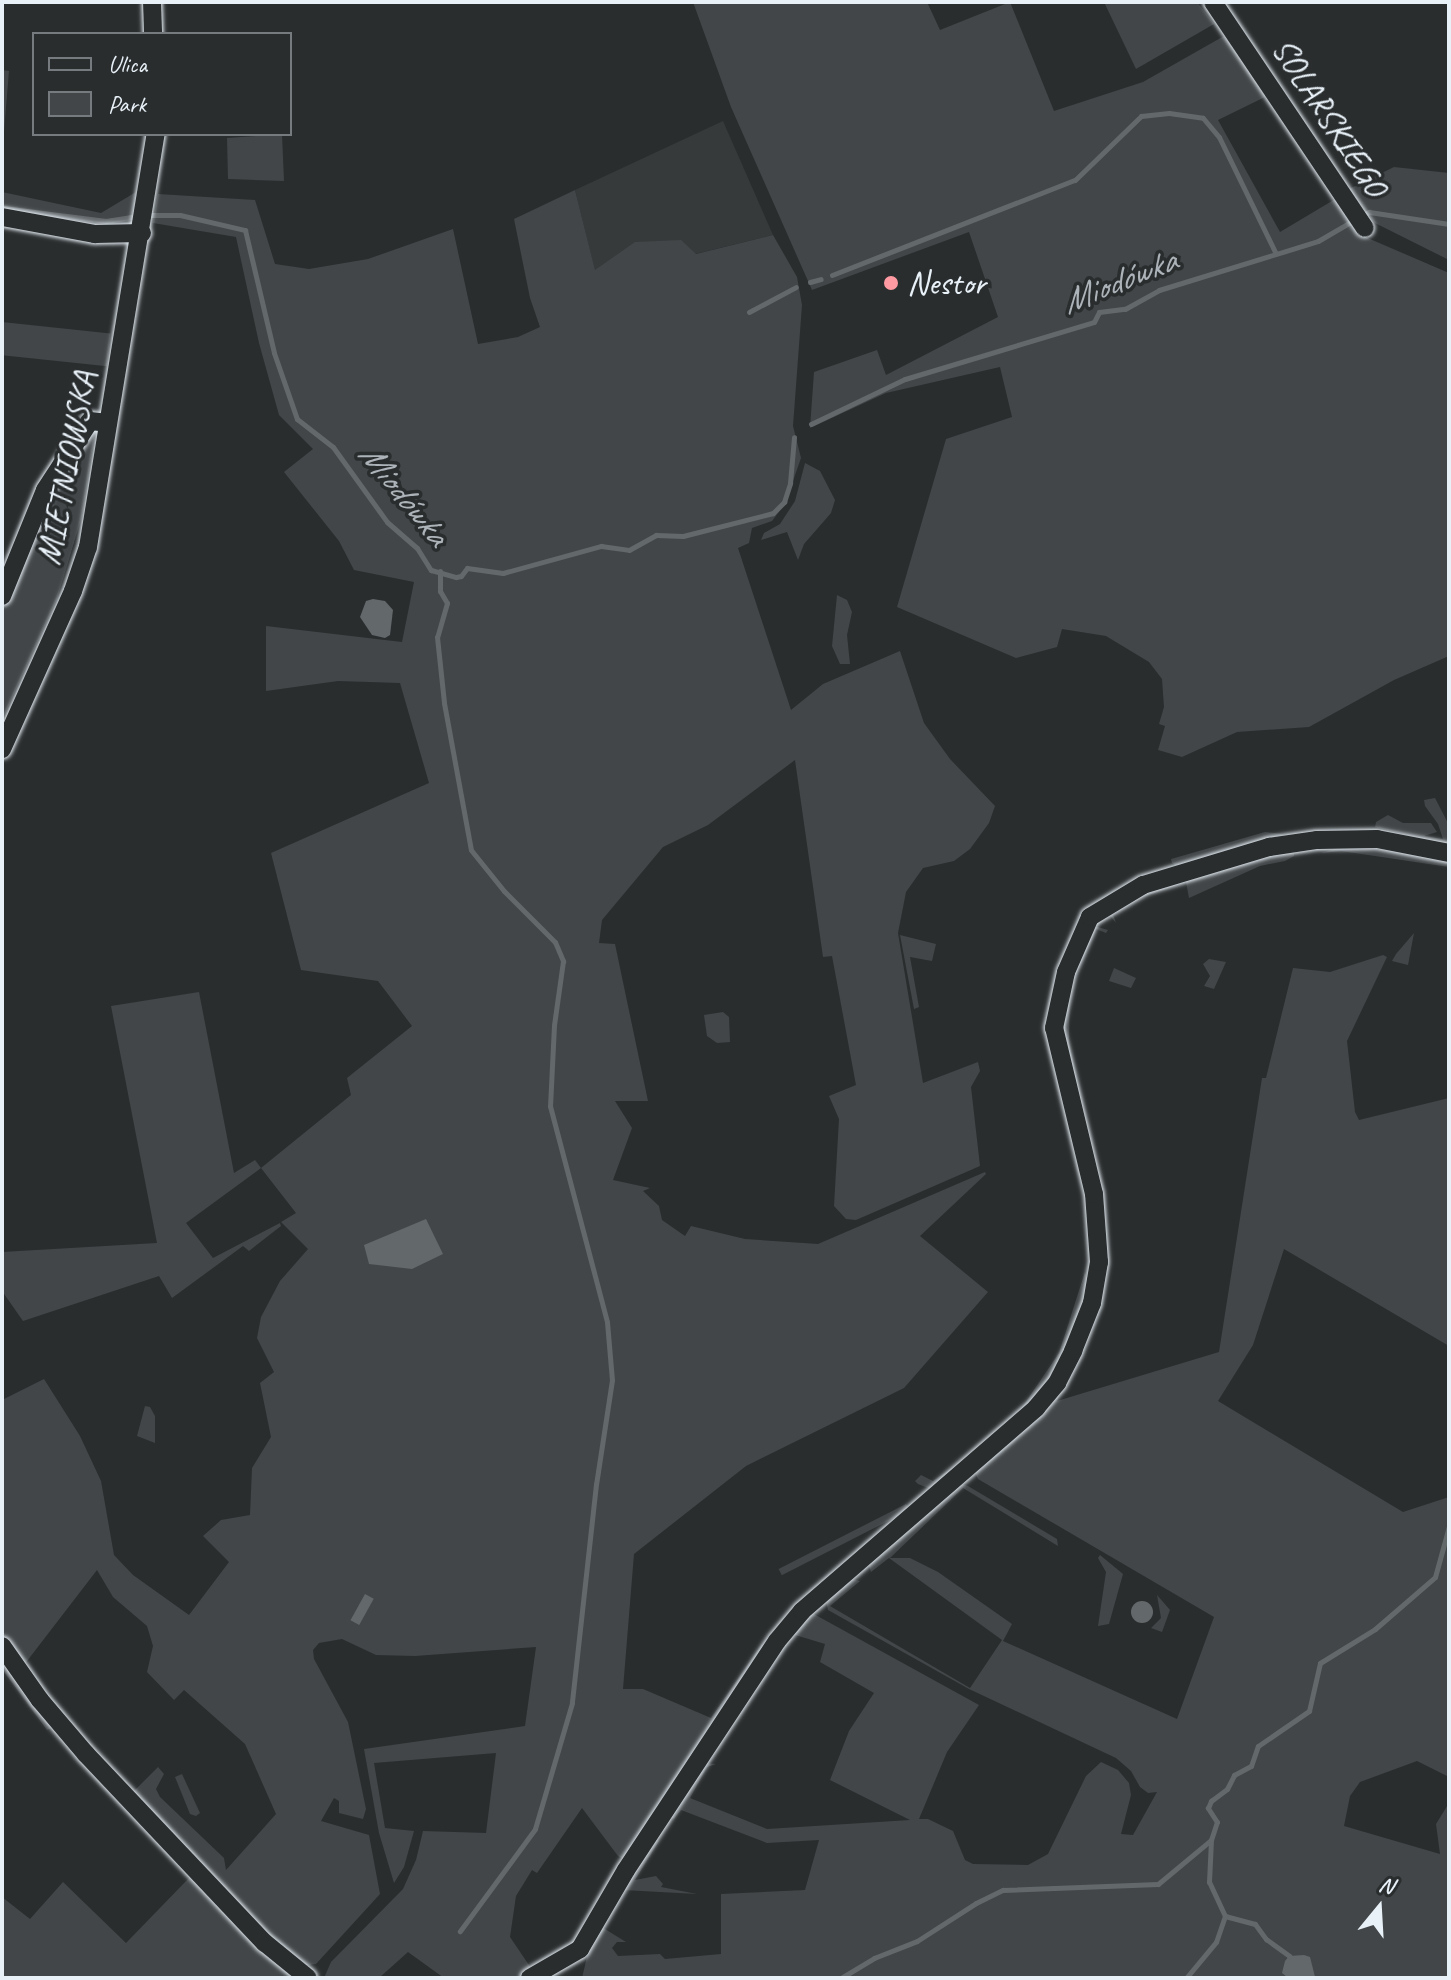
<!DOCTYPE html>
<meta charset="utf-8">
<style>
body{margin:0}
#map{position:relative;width:1451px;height:1980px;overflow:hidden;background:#2a2d2e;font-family:Caveat,sans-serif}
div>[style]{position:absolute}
.built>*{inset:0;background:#363a3b}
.green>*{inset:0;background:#424648;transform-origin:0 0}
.water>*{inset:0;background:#63686b;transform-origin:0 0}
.round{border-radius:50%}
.stream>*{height:5px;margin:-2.5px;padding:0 2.5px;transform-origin:2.5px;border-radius:2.5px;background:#63686b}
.roads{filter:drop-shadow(0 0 2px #e8f1f8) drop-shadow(0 0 2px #e8f1f8)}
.street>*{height:18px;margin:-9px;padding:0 9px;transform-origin:9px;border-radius:9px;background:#2a2d2e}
.dots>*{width:22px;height:22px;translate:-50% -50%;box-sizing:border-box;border:4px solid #2a2d2e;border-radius:50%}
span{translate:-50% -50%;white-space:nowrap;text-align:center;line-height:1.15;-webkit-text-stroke:7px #2a2d2e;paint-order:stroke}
.street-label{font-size:34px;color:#e8f1f8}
.poi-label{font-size:34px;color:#e8f1f8}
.left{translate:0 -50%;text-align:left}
.water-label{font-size:36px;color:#acb3b9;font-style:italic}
.frame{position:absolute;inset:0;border:4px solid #e8f1f8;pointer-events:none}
.legend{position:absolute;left:32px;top:32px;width:260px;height:104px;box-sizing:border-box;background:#2a2d2e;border:2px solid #767b7f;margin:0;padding:10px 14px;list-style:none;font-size:24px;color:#e8f1f8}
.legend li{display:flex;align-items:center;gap:16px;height:40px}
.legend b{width:40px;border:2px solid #767b7f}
.north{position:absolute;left:1339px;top:1868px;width:80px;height:80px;-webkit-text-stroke:6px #2a2d2e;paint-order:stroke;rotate:18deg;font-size:22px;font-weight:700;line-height:32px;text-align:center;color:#e8f1f8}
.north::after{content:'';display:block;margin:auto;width:28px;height:36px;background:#e8f1f8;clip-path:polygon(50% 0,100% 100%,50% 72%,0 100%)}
</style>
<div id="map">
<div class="built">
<div style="clip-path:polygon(723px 121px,773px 235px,695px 254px,595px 271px,575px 190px)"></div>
</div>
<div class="green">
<div style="clip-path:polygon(693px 2px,927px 2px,940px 30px,1010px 2px,1054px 111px,1143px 82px,1224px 36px,1269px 95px,1218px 120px,1280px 232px,1337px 198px,1363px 236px,1449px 273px,1449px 656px,1394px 680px,1309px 727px,1237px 732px,1182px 757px,1158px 750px,1165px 726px,1159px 724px,1164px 707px,1162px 679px,1149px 662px,1106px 636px,1062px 629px,1057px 647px,1016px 658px,897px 607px,946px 439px,1012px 417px,1000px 367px,886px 393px,810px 428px,814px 372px,877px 350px,886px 375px,998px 317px,969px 232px,812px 290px,731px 107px)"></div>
<div style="clip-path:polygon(1104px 2px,1197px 2px,1214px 24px,1136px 69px)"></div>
<div style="clip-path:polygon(2px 70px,9px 71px,2px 156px)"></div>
<div style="clip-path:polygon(282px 134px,284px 181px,228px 179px,227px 138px)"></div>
<div style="clip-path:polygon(1394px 167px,1449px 173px,1449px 260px,1375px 223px,1349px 189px)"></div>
<div style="clip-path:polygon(575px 190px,595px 270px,635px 242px,681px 240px,696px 254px,773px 235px,797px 277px,802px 305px,793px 426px,801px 458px,785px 504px,772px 521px,752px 528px,749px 543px,738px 548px,791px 710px,823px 684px,900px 651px,924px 723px,950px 759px,995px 806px,989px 823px,970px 849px,954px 861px,923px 868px,906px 892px,898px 933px,923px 1083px,978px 1062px,980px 1071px,971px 1087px,980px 1166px,856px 1220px,846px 1219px,834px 1206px,839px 1119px,829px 1096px,856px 1085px,832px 956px,823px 957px,795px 760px,708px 825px,663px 847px,602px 920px,599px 943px,615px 944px,648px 1101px,615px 1101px,632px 1128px,613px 1180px,650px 1188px,643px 1191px,659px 1206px,662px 1220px,685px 1236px,691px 1226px,745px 1239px,818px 1244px,985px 1172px,986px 1174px,920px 1236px,988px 1292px,904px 1388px,746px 1466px,634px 1554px,623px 1689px,643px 1689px,711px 1718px,762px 1644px,765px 1649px,626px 1861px,618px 1856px,582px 1808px,537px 1873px,532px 1870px,516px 1896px,510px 1937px,533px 1971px,523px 1978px,444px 1978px,408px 1952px,379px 1978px,324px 1978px,331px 1962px,403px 1889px,416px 1860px,423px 1831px,486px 1833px,496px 1753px,374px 1763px,385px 1828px,414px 1831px,404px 1867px,394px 1883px,379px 1833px,364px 1749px,525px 1726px,536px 1647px,415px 1656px,376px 1655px,342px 1639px,319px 1643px,313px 1650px,314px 1659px,348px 1722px,366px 1809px,363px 1819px,339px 1813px,339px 1801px,334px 1798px,321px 1821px,369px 1835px,380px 1894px,316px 1964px,300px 1966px,136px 1798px,134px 1791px,158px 1767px,164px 1774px,156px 1789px,160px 1797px,224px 1858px,226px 1870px,276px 1814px,245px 1744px,184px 1690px,174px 1700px,147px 1672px,153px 1646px,147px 1626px,113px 1597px,97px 1570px,24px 1665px,2px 1635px,2px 1400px,44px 1379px,80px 1436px,101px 1481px,114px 1555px,133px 1575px,189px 1615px,229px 1562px,203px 1536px,221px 1520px,250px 1515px,252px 1468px,271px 1437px,260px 1383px,274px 1372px,257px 1338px,261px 1317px,280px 1281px,308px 1249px,281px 1222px,296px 1213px,261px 1168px,186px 1223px,213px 1258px,280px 1223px,281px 1226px,249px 1251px,243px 1246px,172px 1298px,159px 1276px,23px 1321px,2px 1291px,2px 1252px,157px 1243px,111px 1006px,199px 992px,234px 1173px,255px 1160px,261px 1168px,351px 1095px,347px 1078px,412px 1026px,378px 981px,301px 970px,271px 853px,429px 783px,400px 683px,338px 681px,266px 691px,266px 626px,402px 642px,414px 582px,354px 570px,339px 541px,284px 472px,313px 449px,279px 415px,259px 343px,236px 237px,153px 223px,158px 194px,255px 200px,275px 264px,309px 269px,368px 259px,453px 229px,478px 344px,518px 337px,540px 327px,530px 298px,514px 219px)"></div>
<div style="clip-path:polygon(2px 192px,101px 213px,136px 192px,135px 228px,113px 231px,2px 213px)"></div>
<div style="left:2px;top:322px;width:109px;height:33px;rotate:6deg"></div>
<div style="clip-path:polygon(90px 429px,95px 432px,82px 516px,57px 599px,2px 720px,2px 607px,11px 594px,40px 519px)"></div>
<div style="clip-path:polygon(805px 463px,820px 471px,835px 500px,831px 513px,804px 544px,798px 560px,787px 532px,761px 540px,764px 533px,780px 524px,795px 501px)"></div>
<div style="clip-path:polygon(837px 595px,847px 600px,852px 612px,847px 635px,850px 664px,840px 664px,832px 646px)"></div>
<div style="clip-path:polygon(1435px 798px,1449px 825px,1449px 845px,1375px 827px,1376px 822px,1388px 815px,1403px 823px,1431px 823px,1437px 832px,1424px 836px,1443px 839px,1438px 824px,1425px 806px,1424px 800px)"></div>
<div style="clip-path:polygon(1265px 832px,1283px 834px,1179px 867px,1172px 863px,1171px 859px)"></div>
<div style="clip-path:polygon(1344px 846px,1449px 857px,1449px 867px,1341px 851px,1321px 853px)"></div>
<div style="clip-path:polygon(1294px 849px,1294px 856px,1285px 861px,1260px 866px,1189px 898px,1186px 882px,1140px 898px,1113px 914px,1116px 923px,1108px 913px,1148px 892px,1235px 862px)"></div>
<div style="clip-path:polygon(1094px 926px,1108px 930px,1106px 933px,1096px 929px,1070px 987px,1069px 1043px,1101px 1195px,1063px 1036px,1069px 982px)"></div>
<div style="clip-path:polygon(1414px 933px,1408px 965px,1392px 961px,1396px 954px)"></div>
<div style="clip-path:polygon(900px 935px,936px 944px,932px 961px,910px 957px,919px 1007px,914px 1009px)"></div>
<div style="clip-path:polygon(1383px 955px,1387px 957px,1347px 1041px,1355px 1112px,1359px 1120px,1449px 1098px,1449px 1346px,1284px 1249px,1253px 1345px,1218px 1401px,1403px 1512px,1449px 1497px,1449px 1777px,1417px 1761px,1360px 1782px,1350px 1796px,1344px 1826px,1440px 1854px,1436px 1824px,1449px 1803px,1449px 1978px,582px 1978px,590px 1944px,600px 1926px,626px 1942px,617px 1942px,612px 1948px,618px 1956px,660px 1954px,665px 1959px,721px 1954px,721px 1894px,805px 1890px,819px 1840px,767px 1843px,681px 1810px,674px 1819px,669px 1816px,703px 1763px,716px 1764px,707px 1767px,690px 1798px,767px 1829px,910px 1820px,830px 1780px,849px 1731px,874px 1693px,820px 1662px,825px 1644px,792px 1634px,812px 1613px,979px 1705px,947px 1752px,919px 1819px,928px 1819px,953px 1831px,965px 1860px,973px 1864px,1028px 1865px,1048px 1854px,1086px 1776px,1101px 1762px,1118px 1770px,1129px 1783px,1131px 1795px,1121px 1834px,1133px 1835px,1157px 1792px,1148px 1793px,1140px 1787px,1131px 1771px,1116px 1758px,969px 1689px,944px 1675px,828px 1610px,826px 1600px,852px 1579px,860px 1581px,830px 1606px,970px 1688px,1002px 1640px,889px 1558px,871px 1572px,869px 1566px,871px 1557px,961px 1484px,968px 1486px,1057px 1539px,1058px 1546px,963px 1488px,890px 1558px,910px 1558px,938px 1572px,1012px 1624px,1003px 1641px,1177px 1719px,1214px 1617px,978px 1479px,975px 1472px,1060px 1393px,1057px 1401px,1219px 1352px,1262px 1078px,1266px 1078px,1293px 968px,1330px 972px)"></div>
<div style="clip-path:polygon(1209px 959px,1226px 962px,1214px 989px,1204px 986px,1210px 976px,1203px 964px)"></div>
<div style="clip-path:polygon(1114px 968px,1136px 978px,1131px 988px,1109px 981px)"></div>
<div style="clip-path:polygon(723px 1012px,729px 1017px,730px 1042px,717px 1043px,707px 1036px,704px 1015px)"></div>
<div style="clip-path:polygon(1085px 1272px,1089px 1286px,1071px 1341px,1038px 1398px,933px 1490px,918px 1484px,915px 1481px,921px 1475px,933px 1481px,961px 1462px,1019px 1412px,1059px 1353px)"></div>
<div style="clip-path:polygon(145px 1406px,150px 1407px,155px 1416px,155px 1443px,137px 1436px)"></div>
<div style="left:906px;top:1504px;width:7px;height:143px;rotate:63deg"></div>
<div style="clip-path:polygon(1100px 1555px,1123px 1574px,1109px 1624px,1098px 1626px,1106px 1572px,1098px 1558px)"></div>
<div style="clip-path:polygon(1157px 1595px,1170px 1610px,1162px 1632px,1151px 1628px,1161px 1618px)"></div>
<div style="clip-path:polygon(2px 1657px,54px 1727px,47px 1730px,2px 1669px)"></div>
<div style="clip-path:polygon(182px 1774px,200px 1813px,196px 1816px,190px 1814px,175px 1777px)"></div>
<div style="clip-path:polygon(131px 1813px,300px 1978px,2px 1978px,2px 1897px,30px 1919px,63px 1882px,126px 1943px,190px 1877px)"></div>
<div style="clip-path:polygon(655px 1838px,659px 1841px,635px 1880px,656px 1876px,663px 1884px,661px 1887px,697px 1894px,623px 1890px)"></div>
</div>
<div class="water">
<div style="clip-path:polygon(373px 599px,385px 601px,393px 610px,390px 635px,385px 638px,372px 635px,360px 617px,366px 601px)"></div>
<div style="clip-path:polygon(426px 1219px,443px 1254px,412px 1269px,369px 1264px,364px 1245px)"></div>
<div style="left:365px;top:1594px;width:10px;height:30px;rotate:29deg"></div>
<div class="round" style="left:1131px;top:1601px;width:22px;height:22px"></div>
<div style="clip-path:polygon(1304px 1955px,1310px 1957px,1315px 1977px,1287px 1977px,1282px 1973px,1285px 1961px,1289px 1956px)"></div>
</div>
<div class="stream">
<div style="left:3px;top:208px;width:104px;rotate:7.2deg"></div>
<div style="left:106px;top:221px;width:32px;rotate:-9deg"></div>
<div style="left:152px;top:215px;width:28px"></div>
<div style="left:180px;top:215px;width:67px;rotate:13deg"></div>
<div style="left:245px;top:230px;width:126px;rotate:76.7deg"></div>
<div style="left:274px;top:353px;width:70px;rotate:70.8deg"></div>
<div style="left:297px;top:419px;width:46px;rotate:37.9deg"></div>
<div style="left:333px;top:447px;width:92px;rotate:54.2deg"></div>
<div style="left:387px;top:522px;width:40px;rotate:41deg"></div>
<div style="left:417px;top:548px;width:26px;rotate:58deg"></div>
<div style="left:431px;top:570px;width:26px;rotate:16deg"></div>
<div style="left:456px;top:577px;width:5px;rotate:-11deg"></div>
<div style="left:461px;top:576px;width:10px;rotate:-53deg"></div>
<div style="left:467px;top:568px;width:36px;rotate:8deg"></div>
<div style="left:503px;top:573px;width:102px;rotate:-15.4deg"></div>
<div style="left:601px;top:546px;width:28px;rotate:8deg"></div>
<div style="left:629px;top:550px;width:31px;rotate:-29deg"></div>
<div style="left:656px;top:535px;width:27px;rotate:2deg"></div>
<div style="left:683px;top:536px;width:93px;rotate:-14.3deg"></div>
<div style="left:773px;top:513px;width:16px;rotate:-45deg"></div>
<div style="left:784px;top:502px;width:20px;rotate:-72deg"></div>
<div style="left:790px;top:483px;width:46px;rotate:-85deg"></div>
<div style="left:1363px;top:215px;width:7px;rotate:-27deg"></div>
<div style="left:1369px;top:212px;width:81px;rotate:8.5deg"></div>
<div style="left:832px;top:275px;width:261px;rotate:-21.4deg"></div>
<div style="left:1075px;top:180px;width:92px;rotate:-44.1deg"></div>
<div style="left:1141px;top:116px;width:28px;rotate:-6deg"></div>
<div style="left:1169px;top:113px;width:34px;rotate:8deg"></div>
<div style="left:1203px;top:118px;width:25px;rotate:50deg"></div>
<div style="left:1219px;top:137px;width:128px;rotate:64deg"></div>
<div style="left:810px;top:282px;width:11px;rotate:-15deg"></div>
<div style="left:749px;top:312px;width:53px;rotate:-28deg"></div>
<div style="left:811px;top:424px;width:104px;rotate:-25.6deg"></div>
<div style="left:905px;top:379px;width:197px;rotate:-16.8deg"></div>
<div style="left:1094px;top:322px;width:11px;rotate:-63deg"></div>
<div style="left:1099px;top:312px;width:26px;rotate:-7deg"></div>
<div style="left:1125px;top:309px;width:39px;rotate:-29deg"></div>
<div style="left:1159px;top:290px;width:166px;rotate:-17.1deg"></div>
<div style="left:1318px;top:241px;width:42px;rotate:-30.3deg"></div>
<div style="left:440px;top:571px;width:20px;rotate:90deg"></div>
<div style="left:440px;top:591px;width:14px;rotate:60deg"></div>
<div style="left:447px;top:603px;width:35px;rotate:106deg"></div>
<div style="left:437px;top:637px;width:66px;rotate:83.9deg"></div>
<div style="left:444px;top:703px;width:149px;rotate:79.6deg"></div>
<div style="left:471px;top:850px;width:53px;rotate:51.2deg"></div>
<div style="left:504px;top:891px;width:72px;rotate:45deg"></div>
<div style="left:555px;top:942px;width:21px;rotate:67deg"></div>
<div style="left:563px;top:961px;width:65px;rotate:98deg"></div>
<div style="left:554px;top:1025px;width:81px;rotate:92.8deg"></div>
<div style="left:550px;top:1106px;width:223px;rotate:75.2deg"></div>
<div style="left:607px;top:1322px;width:58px;rotate:85.1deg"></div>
<div style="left:612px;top:1380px;width:105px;rotate:98.7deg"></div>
<div style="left:596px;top:1484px;width:220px;rotate:96.3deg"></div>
<div style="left:572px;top:1703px;width:131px;rotate:106.4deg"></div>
<div style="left:535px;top:1829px;width:127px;rotate:126.3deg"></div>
<div style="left:1225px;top:1916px;width:31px;rotate:15deg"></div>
<div style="left:1255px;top:1924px;width:19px;rotate:54deg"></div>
<div style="left:1266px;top:1939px;width:29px;rotate:36deg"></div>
<div style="left:841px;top:1978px;width:39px;rotate:-31deg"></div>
<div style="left:874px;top:1958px;width:46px;rotate:-21.6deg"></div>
<div style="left:917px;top:1941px;width:70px;rotate:-32.8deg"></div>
<div style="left:976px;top:1903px;width:30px;rotate:-26deg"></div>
<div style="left:1003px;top:1890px;width:155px;rotate:-2.2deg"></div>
<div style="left:1158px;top:1884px;width:69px;rotate:-39.7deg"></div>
<div style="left:1186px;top:1978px;width:47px;rotate:-50.2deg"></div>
<div style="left:1216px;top:1942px;width:28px;rotate:-71deg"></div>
<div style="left:1225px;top:1916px;width:38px;rotate:-115deg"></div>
<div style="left:1209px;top:1882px;width:42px;rotate:-87.3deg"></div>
<div style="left:1211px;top:1840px;width:19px;rotate:-72deg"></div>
<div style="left:1217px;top:1822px;width:17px;rotate:-123deg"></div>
<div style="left:1208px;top:1808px;width:8px;rotate:-67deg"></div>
<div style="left:1211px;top:1801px;width:20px;rotate:-37deg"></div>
<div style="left:1227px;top:1789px;width:16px;rotate:-63deg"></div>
<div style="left:1234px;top:1775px;width:19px;rotate:-28deg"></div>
<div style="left:1251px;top:1766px;width:21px;rotate:-71deg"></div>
<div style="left:1258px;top:1746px;width:62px;rotate:-34.5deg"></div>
<div style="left:1309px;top:1711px;width:49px;rotate:-77.1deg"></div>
<div style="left:1320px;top:1663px;width:65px;rotate:-31.7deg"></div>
<div style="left:1375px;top:1629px;width:79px;rotate:-40.9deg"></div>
<div style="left:1435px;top:1577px;width:53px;rotate:-74.6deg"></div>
</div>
<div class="roads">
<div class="street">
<div style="left:152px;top:2px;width:32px;rotate:88deg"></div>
<div style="left:1213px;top:2px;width:272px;rotate:56.1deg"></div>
<div style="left:2px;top:217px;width:95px;rotate:10.4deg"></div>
<div style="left:95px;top:234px;width:47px;rotate:-1.2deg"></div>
<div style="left:2px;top:596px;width:114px;rotate:-67.9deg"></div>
<div style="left:45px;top:490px;width:82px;rotate:-56.9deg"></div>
<div style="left:90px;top:421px;width:18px;rotate:6deg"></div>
<div style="left:2px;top:749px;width:173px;rotate:-65.8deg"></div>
<div style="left:73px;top:591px;width:46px;rotate:-71.2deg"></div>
<div style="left:88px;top:547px;width:419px;rotate:-80.7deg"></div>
<div style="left:2px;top:1646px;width:66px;rotate:54.9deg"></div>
<div style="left:40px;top:1700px;width:71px;rotate:49.6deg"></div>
<div style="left:86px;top:1754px;width:260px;rotate:46.6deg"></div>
<div style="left:265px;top:1943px;width:55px;rotate:39.1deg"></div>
<div style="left:530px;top:1978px;width:58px;rotate:-30.1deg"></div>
<div style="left:580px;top:1949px;width:91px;rotate:-59.8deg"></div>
<div style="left:626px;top:1870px;width:274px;rotate:-56.6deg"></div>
<div style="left:777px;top:1641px;width:39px;rotate:-50deg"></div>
<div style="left:802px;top:1611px;width:310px;rotate:-40.9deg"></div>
<div style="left:1036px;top:1408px;width:33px;rotate:-50deg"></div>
<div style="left:1057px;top:1383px;width:36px;rotate:-63deg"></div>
<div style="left:1073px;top:1351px;width:52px;rotate:-68.4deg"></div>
<div style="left:1092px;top:1303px;width:42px;rotate:-80.3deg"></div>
<div style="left:1099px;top:1262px;width:68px;rotate:-94.2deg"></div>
<div style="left:1094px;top:1194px;width:171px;rotate:-103.5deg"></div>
<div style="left:1054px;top:1028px;width:57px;rotate:-77.9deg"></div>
<div style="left:1066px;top:972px;width:60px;rotate:-66.4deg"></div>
<div style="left:1090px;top:917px;width:62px;rotate:-31.1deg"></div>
<div style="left:1143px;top:885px;width:132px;rotate:-16.8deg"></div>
<div style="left:1269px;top:847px;width:49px;rotate:-8.3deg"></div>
<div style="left:1317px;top:840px;width:60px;rotate:-1deg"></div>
<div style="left:1377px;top:839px;width:73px;rotate:11deg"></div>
</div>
</div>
<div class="dots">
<div style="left:891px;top:283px;background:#ff9aa2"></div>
</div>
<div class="street-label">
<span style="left:1330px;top:117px;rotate:57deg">SOLARSKIEGO</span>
<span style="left:66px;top:468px;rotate:-79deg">MIETNIOWSKA</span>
</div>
<div class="poi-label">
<span class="left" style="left:907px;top:283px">Nestor</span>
</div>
<div class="water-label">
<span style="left:1119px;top:281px;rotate:-22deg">Miodówka</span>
<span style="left:404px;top:494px;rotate:51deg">Miodówka</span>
</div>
<div class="frame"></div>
<ul class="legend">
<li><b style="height:10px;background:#2a2d2e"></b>Ulica</li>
<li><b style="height:22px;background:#424648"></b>Park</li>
</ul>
<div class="north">N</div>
</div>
